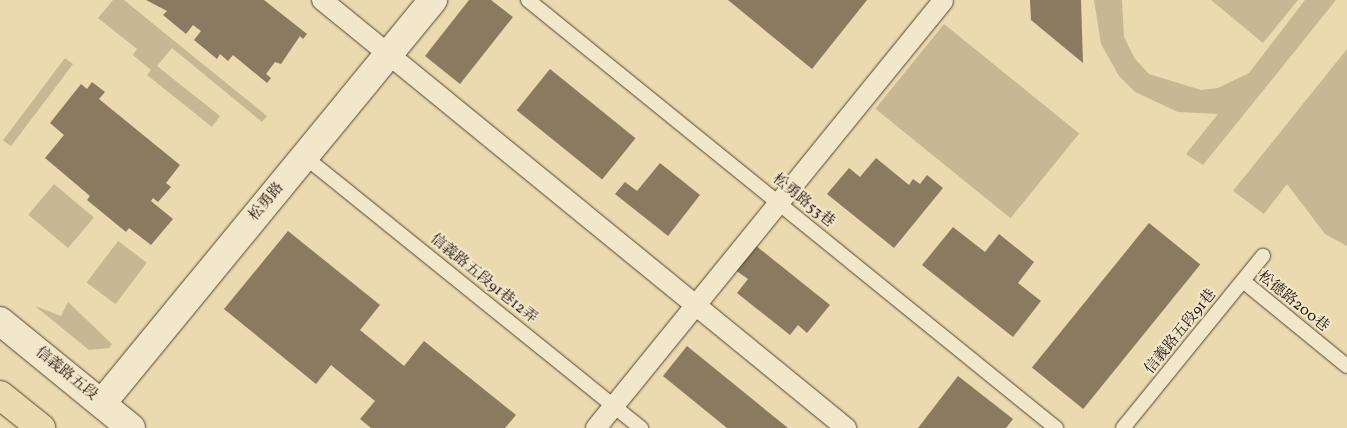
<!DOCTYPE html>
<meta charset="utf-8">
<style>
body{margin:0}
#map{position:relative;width:1347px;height:428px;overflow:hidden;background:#ebd9af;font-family:Vollkorn,"Noto Serif TC",serif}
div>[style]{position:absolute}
.green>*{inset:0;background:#c8b793;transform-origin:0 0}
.building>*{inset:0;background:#8a7a5f;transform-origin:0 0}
.roads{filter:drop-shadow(0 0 1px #534432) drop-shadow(0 0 1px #534432)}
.service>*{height:14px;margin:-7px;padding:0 7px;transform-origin:7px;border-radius:7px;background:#f2e6cb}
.pedestrian>*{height:20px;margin:-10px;padding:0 10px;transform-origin:10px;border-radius:10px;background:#f2e6cb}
.minor>*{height:28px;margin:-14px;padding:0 14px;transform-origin:14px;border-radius:14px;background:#f2e6cb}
.secondary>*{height:28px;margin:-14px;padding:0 14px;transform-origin:14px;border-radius:14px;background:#f2e6cb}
.trunk>*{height:28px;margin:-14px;padding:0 14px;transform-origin:14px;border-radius:14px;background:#ebd9af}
span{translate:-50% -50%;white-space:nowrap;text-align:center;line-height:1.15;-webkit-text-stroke:4px #f2e6cb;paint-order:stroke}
.street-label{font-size:15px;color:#201309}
</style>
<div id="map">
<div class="green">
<div style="clip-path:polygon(113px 0,124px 0,162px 31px,267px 116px,262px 122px,172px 48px,157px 66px,220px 116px,212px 127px,147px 75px,151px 70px,133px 55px,137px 49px,98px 18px)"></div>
<div style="clip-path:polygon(1094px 0,1122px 0,1124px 37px,1135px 59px,1149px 74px,1201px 90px,1218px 88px,1249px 73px,1305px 0,1336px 0,1203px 165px,1186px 154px,1218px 114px,1178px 112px,1135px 92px,1119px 76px,1101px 44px)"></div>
<div style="clip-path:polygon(1211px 0,1298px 0,1263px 43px)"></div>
<div style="left:944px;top:24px;width:174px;height:109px;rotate:39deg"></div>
<div style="clip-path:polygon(1347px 49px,1347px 246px,1325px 234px,1287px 184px,1264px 214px,1233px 191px)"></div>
<div style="left:65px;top:58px;width:10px;height:103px;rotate:37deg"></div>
<div style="left:54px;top:184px;width:52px;height:40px;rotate:40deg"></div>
<div style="left:118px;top:241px;width:36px;height:52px;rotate:37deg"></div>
<div style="clip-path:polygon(68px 302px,112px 344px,109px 348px,89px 350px,35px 306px,61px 316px)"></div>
</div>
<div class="building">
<div style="clip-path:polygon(146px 0,264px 0,307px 34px,303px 39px,300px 36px,281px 64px,275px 62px,266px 74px,271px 78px,267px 83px,233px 55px,228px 61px,220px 54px,217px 59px,194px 40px,201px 31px,193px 25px,186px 34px,163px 15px,167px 11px)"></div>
<div style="clip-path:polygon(469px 0,491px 0,513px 17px,460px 84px,425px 56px)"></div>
<div style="clip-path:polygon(728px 0,867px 0,812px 69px)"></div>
<div style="clip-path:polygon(1030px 0,1081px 0,1083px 63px,1031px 20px)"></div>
<div style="left:550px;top:69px;width:110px;height:53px;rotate:39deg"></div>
<div style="clip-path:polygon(92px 82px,105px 92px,99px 99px,180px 165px,166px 183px,171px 187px,158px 202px,153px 198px,151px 201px,173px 219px,151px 245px,129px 228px,126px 232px,87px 200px,90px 196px,45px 158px,64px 135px,50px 123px,81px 84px,87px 89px)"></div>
<div style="clip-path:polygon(876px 158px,909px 185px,913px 179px,920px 184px,927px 175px,943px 188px,894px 248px,827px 194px,849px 168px,860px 177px)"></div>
<div style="clip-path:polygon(660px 163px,700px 195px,668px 236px,615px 194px,625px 182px,637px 191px)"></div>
<div style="left:1149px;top:223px;width:66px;height:186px;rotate:39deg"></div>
<div style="clip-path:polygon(953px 227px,985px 252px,999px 234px,1034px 262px,1018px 283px,1041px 301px,1013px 337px,922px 265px)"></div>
<div style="clip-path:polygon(288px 231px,380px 305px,360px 330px,404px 366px,424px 341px,516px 415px,505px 428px,371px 428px,360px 419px,375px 401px,331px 365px,316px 384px,224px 309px)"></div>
<div style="clip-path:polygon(755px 245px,830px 305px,807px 333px,798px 325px,790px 335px,737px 293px,748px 279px,735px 270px)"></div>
<div style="clip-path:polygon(687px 346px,788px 428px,727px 428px,663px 376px)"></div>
<div style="clip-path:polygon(958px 376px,1013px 419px,1006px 428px,918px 428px)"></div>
</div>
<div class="roads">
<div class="service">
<div style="left:528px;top:0;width:680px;rotate:39.03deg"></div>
<div style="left:305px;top:157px;width:432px;rotate:38.9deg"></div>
<div style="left:1243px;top:281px;width:134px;rotate:39.3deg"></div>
<div style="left:1123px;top:428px;width:222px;rotate:-50.9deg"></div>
</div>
<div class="pedestrian">
<div style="left:322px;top:0;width:677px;rotate:39.24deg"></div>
<div style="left:596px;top:428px;width:550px;rotate:-50.9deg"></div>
</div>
<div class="minor">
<div style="left:102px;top:403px;width:522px;rotate:-50.6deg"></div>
</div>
<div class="secondary">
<div style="left:0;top:321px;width:169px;rotate:39.2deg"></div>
</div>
<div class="trunk">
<div style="left:0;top:395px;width:53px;rotate:38.8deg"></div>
</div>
</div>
<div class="street-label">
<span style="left:803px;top:201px;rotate:39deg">松勇路53巷</span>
<span style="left:267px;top:202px;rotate:-50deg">松勇路</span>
<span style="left:483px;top:279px;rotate:39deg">信義路五段91巷12弄</span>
<span style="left:1293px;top:302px;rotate:39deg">松德路200巷</span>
<span style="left:1181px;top:332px;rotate:-51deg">信義路五段91巷</span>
<span style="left:66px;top:374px;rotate:39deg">信義路五段</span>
</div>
</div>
